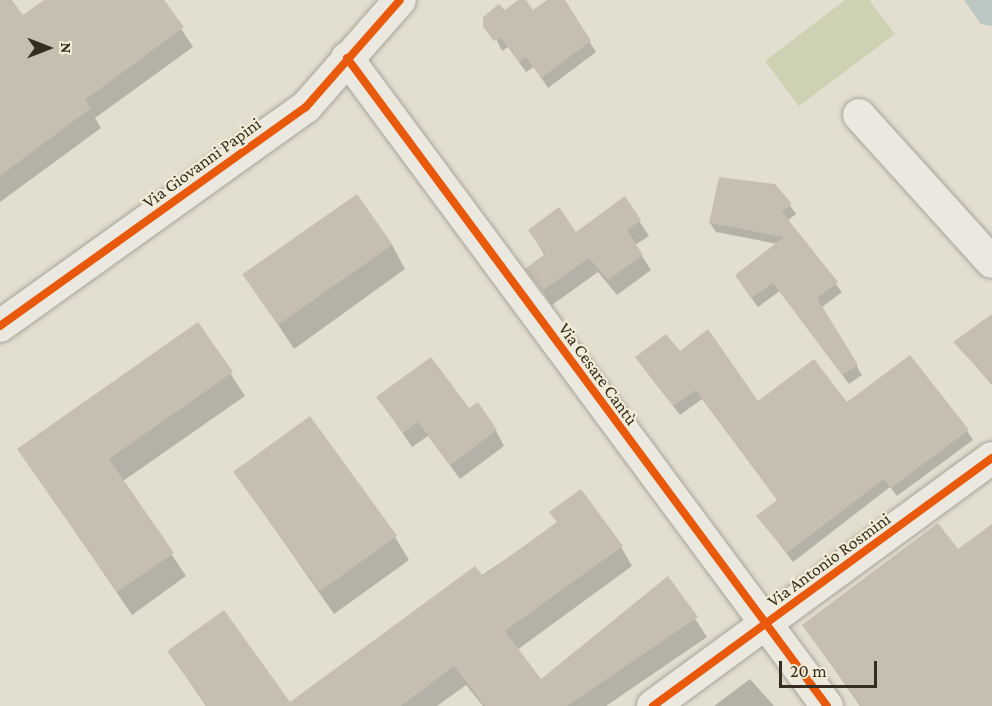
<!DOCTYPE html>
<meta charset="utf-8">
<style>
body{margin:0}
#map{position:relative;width:992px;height:706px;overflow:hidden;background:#e2ded0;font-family:"Crimson Pro",serif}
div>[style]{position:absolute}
.green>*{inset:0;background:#ced1b4}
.water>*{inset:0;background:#bac8c1}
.shadow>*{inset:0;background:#0003}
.building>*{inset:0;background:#c5beb1;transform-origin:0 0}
.roads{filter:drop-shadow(0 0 2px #a8a398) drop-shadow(0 0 2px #a8a398)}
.minor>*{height:32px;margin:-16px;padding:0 16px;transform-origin:16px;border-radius:16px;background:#ebe8e0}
.cycleway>*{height:8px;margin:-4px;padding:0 4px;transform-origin:4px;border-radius:4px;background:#e8590c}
span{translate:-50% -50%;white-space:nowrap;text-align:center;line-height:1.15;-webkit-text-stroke:4.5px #f2ecd7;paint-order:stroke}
.street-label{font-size:18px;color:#362d21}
.north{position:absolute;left:18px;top:18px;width:60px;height:60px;-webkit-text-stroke:4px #f2ecd7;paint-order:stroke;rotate:90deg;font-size:16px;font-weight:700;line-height:24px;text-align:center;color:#362d21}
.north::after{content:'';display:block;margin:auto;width:21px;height:27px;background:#362d21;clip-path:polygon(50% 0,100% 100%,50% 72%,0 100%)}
.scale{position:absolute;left:779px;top:661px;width:98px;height:27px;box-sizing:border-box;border:3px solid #362d21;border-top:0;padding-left:8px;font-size:18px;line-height:21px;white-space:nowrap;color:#362d21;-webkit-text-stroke:4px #f2ecd7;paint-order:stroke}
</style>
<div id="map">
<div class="green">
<div style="clip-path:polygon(845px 0,869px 0,895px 34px,799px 106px,765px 61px)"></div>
</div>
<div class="water">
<div style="clip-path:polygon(964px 0,992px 0,992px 26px,981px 24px)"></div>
</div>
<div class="shadow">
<div style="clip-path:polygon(0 0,11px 0,23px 17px,46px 0,162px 0,193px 47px,95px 118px,101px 128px,0 202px)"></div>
<div style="clip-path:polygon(520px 0,533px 12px,550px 0,563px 0,596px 52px,548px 88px,534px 67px,526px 72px,508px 47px,502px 51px,485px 17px,505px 12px)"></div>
<div style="clip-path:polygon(775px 185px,796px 214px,787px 221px,842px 292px,821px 308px,862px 375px,849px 384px,780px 291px,758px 307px,742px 285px,778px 244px,716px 232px,710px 223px)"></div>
<div style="clip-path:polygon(624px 198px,649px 236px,635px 245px,651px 270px,617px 295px,598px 272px,552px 305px,527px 269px,545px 256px,530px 231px,576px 234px)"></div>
<div style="clip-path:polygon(392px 245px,405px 269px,294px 349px,245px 275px)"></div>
<div style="clip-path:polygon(992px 315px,992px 385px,955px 342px)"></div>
<div style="clip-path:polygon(198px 324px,245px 396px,123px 481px,186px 576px,132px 615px,19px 449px)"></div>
<div style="clip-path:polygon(680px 353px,758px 403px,847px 404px,967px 431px,973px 440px,897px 496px,890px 487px,793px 562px,758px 516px,778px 501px,702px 399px,680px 415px,642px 366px)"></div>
<div style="clip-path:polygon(378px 397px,496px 431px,504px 446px,460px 479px,428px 436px,412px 447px)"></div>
<div style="clip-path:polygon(235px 472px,395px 537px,409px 560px,334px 614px)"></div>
<div style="clip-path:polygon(551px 512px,621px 547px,632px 566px,517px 650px,540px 681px,668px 578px,707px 637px,606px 706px,483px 706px,466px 685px,437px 706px,206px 706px,169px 652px,290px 704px,558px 524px)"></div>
<div style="clip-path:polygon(992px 526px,992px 706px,860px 706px,804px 626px,957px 551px)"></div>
<div style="clip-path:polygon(750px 679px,774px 706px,714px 706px)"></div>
</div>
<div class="building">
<div style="clip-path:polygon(0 0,12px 0,23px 15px,44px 0,164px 0,184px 27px,85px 100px,91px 108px,0 176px)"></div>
<div style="clip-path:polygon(518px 0,526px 0,533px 10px,547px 0,565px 0,591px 41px,541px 78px,526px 57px,519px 62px,501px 38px,494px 41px,483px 27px,483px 17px,499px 4px,505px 10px)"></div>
<div style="clip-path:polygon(719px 177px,775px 184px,792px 204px,782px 212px,838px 282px,817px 298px,858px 365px,842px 375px,773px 283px,751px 298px,735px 275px,784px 237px,709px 223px)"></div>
<div style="left:357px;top:194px;width:62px;height:140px;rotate:55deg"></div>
<div style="clip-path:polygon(625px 196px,641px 220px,627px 230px,643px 255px,608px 280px,589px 258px,542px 291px,525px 269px,545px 254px,528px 230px,559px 207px,576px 232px)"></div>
<div style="clip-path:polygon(992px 314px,992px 383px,953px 342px)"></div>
<div style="clip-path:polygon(198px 322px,233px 372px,109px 459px,174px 553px,117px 592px,17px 449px)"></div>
<div style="clip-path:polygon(708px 329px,758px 401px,814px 359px,847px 402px,910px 355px,969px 430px,891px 488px,884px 479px,787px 553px,756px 516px,777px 500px,696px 390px,673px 406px,635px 357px,666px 334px,680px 351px)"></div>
<div style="clip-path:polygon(431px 357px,469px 408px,478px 402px,497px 430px,450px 465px,418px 422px,403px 433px,376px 397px)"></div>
<div style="left:310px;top:416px;width:148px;height:95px;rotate:54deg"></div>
<div style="clip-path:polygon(581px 489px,623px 546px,505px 631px,541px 679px,668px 576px,698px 617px,567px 706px,485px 706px,454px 666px,401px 706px,207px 706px,167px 651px,224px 610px,290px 702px,475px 566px,483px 576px,557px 522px,549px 512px)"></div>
<div style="clip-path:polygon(938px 523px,958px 549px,992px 524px,992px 706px,861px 706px,802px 625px)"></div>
</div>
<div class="roads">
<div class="minor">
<div style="left:347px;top:58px;width:806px;rotate:53.47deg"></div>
<div style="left:859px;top:115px;width:198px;rotate:47.9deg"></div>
<div style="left:0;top:326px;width:376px;rotate:-35.6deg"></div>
<div style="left:306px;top:107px;width:142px;rotate:-48.7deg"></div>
<div style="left:653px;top:706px;width:420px;rotate:-36.2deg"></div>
</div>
</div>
<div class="cycleway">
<div style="left:347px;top:58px;width:806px;rotate:53.47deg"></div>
<div style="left:0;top:326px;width:376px;rotate:-35.6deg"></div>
<div style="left:306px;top:107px;width:142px;rotate:-48.7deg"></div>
<div style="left:653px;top:706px;width:420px;rotate:-36.2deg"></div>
</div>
<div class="street-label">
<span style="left:202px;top:163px;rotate:-36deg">Via Giovanni Papini</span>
<span style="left:598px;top:374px;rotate:54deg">Via Cesare Cantù</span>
<span style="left:829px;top:560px;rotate:-36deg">Via Antonio Rosmini</span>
</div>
<div class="north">N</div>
<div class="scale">20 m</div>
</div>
